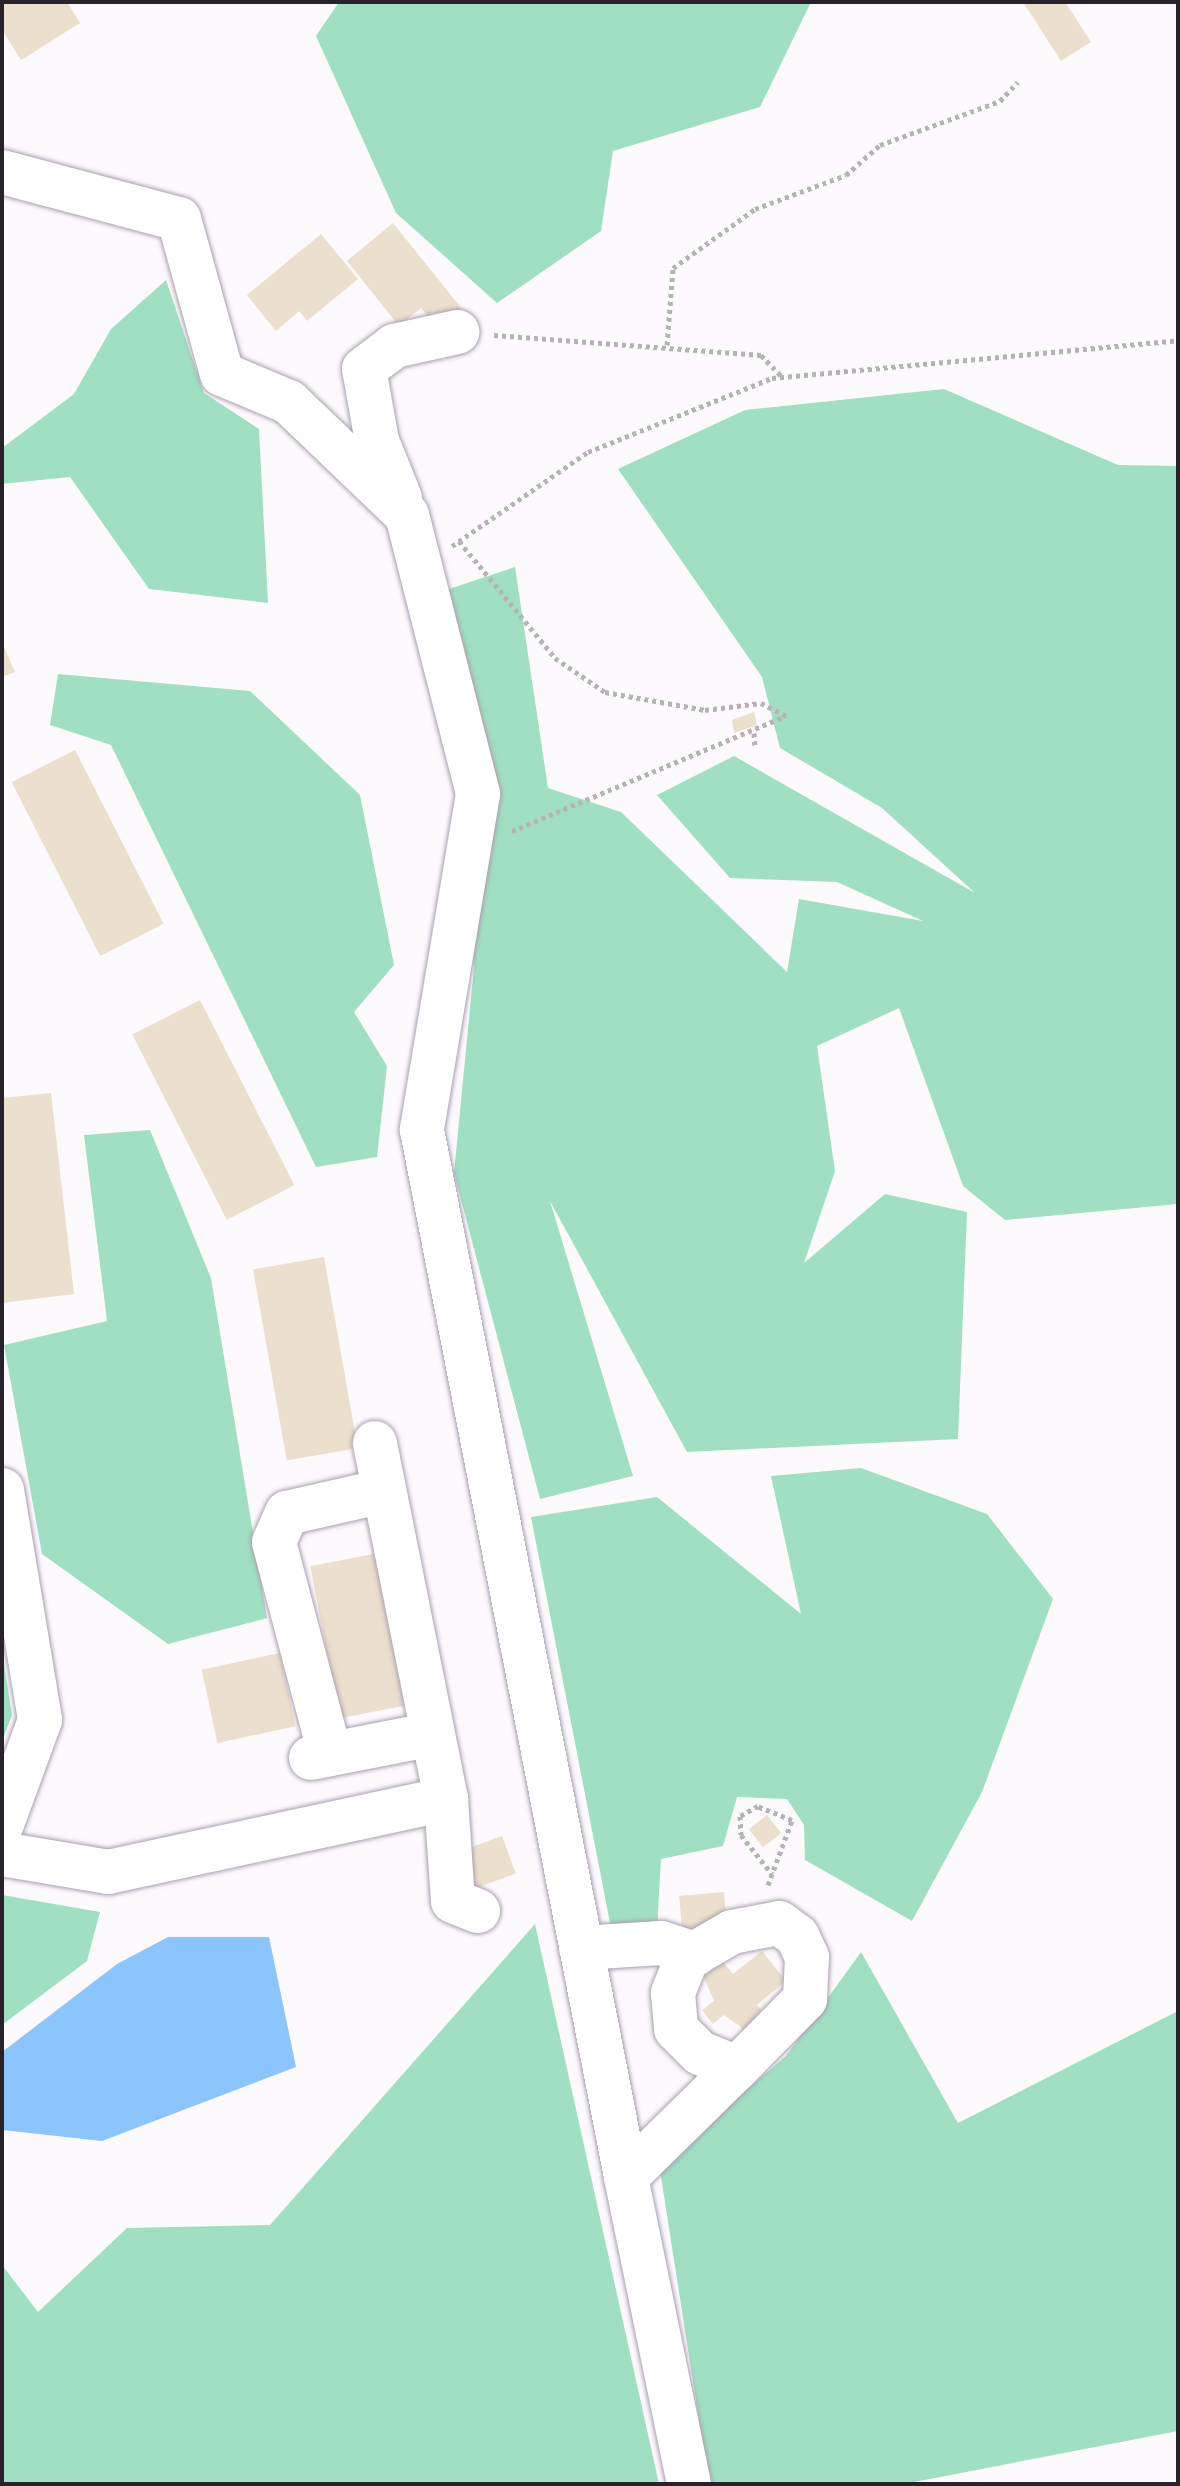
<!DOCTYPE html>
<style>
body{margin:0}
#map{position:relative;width:1180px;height:2486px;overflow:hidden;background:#fdfafe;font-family:Overpass,sans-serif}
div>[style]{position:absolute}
.green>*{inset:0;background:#a1dfc3}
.water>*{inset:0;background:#8cc5fb}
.building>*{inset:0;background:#ebdfcd;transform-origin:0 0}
.path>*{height:5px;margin-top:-2.5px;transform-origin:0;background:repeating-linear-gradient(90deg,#b6b2b7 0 4px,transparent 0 8px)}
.roads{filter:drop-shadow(0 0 2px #aa9faf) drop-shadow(0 0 2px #aa9faf)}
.minor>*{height:44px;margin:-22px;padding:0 22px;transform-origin:22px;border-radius:22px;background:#fff}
span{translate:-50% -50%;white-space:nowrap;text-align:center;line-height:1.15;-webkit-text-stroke:6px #fdfafe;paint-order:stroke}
.frame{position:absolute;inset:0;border:4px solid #28232a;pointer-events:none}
</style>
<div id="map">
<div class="green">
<div style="clip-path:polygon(339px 2px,811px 2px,760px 107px,613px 151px,601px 231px,497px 303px,396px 213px,316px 36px)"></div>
<div style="clip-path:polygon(166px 280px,204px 393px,259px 429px,268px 603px,149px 589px,70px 477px,2px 484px,2px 448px,74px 394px,111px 329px)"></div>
<div style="clip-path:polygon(944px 389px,1118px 465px,1178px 466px,1178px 1204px,1005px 1220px,963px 1186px,899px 1008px,817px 1046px,835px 1171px,804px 1263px,885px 1194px,967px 1212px,958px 1439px,687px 1452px,550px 1201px,633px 1476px,540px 1499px,454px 1173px,474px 967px,449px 589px,515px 567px,548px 788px,621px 812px,787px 972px,799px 899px,923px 921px,837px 882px,730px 878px,657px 795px,734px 756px,975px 893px,882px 808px,780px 748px,762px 677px,618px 469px,745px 410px)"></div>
<div style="clip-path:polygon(58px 674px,250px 691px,360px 795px,394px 965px,354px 1012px,387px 1066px,377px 1157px,316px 1167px,111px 745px,50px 725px)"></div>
<div style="clip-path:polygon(150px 1130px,211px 1278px,267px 1618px,168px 1644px,42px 1554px,4px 1345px,107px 1321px,84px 1135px)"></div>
<div style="clip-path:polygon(861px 1468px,987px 1514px,1053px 1599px,982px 1792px,912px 1921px,805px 1860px,804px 1825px,787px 1799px,737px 1797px,723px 1846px,661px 1859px,657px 1931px,612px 1933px,531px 1517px,657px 1497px,801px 1614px,771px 1476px)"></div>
<div style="clip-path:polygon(2px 1651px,12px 1715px,2px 1741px)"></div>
<div style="clip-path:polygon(2px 1895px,100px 1912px,87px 1961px,2px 2025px)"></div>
<div style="clip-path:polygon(535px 1924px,659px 2484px,2px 2484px,2px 2265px,38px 2312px,127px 2228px,270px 2225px)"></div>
<div style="clip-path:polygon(861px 1952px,958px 2123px,1178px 2011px,1178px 2431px,904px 2484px,709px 2484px,659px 2164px,786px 2056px)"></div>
</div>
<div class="water">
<div style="clip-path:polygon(168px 1937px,269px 1937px,296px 2067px,102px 2141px,2px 2130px,2px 2052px,117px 1964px)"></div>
</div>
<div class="building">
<div style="clip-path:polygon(2px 2px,67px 2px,80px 23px,21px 60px,2px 30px)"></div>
<div style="clip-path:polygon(1023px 2px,1065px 2px,1091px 42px,1061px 61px)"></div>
<div style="clip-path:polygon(393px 223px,462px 309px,437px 329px,421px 308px,399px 326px,347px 261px)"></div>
<div style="clip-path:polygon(321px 234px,358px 279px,307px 321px,299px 311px,276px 331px,247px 295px)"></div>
<div style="clip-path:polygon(2px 642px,15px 672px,2px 677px)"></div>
<div style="clip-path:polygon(754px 712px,757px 725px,734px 733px,732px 720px)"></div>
<div style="left:75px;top:750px;width:195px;height:71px;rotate:63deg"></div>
<div style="left:200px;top:1000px;width:208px;height:76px;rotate:63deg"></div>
<div style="clip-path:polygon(51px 1093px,74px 1294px,2px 1303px,2px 1098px)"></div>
<div style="left:324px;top:1257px;width:194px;height:72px;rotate:80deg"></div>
<div style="left:378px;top:1553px;width:155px;height:69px;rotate:79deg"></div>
<div style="left:280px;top:1653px;width:75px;height:80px;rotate:78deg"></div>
<div style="left:767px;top:1815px;width:23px;height:23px;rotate:52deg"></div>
<div style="left:502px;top:1836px;width:40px;height:46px;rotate:70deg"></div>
<div style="left:724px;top:1892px;width:35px;height:45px;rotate:85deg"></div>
<div style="clip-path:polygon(762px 1951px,786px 1981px,757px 2005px,768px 2018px,749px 2033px,724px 2015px,713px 2024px,702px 2010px,714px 2001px,703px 1975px,722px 1961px,733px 1974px)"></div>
</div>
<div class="path">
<div style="left:494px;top:335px;width:268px;rotate:4.3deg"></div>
<div style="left:761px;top:355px;width:30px;rotate:46deg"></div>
<div style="left:667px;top:345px;width:77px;rotate:-85.5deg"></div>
<div style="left:673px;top:268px;width:101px;rotate:-35.7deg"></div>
<div style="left:755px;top:209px;width:97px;rotate:-20.5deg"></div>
<div style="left:846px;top:175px;width:45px;rotate:-41.4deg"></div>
<div style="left:880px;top:145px;width:128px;rotate:-20.1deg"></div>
<div style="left:1000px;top:101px;width:26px;rotate:-47deg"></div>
<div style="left:459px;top:541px;width:151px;rotate:50.6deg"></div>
<div style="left:555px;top:658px;width:60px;rotate:34.2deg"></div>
<div style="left:605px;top:692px;width:102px;rotate:10.2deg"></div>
<div style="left:705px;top:710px;width:56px;rotate:-7.1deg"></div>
<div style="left:761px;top:703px;width:29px;rotate:27deg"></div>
<div style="left:452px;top:546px;width:165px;rotate:-34.7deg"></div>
<div style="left:588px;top:452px;width:198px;rotate:-21.9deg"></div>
<div style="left:772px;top:378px;width:408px;rotate:-5.3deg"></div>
<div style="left:754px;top:733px;width:13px;rotate:86deg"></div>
<div style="left:512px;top:831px;width:297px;rotate:-22.8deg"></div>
<div style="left:768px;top:1885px;width:69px;rotate:-69.7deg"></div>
<div style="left:792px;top:1820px;width:37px;rotate:-158deg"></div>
<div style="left:758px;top:1806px;width:21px;rotate:151deg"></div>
<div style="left:740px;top:1816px;width:19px;rotate:87deg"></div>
<div style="left:741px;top:1835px;width:50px;rotate:51.5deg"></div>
</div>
<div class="roads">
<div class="minor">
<div style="left:2px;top:172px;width:183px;rotate:14.9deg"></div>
<div style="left:179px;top:219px;width:161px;rotate:74.5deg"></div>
<div style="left:222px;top:374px;width:73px;rotate:22.7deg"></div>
<div style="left:289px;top:402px;width:163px;rotate:43.8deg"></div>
<div style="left:407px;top:515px;width:288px;rotate:75.7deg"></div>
<div style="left:478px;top:794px;width:341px;rotate:99.5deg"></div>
<div style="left:422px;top:1130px;width:1067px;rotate:78.97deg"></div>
<div style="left:400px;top:498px;width:61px;rotate:-112deg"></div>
<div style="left:377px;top:441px;width:73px;rotate:-100.2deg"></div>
<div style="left:364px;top:369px;width:38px;rotate:-37deg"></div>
<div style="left:394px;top:346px;width:65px;rotate:-12.5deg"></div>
<div style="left:2px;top:1490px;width:233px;rotate:80.6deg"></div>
<div style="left:40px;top:1720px;width:111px;rotate:110.1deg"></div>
<div style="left:330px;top:1754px;width:219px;rotate:-104.8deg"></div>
<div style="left:274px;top:1542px;width:32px;rotate:-66deg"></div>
<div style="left:287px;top:1513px;width:99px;rotate:-12.8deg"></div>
<div style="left:311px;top:1758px;width:124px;rotate:-11.1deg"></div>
<div style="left:446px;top:1799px;width:102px;rotate:86.1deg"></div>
<div style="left:453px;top:1901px;width:27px;rotate:22deg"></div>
<div style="left:2px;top:1854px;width:108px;rotate:9.6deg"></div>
<div style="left:108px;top:1872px;width:346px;rotate:-12.2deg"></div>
<div style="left:446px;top:1799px;width:363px;rotate:-101.3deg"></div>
<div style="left:581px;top:1948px;width:80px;rotate:-3.6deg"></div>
<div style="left:661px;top:1943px;width:36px;rotate:18deg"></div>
<div style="left:689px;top:2484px;width:313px;rotate:-101.6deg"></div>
<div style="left:626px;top:2177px;width:156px;rotate:-44.5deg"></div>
<div style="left:737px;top:2068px;width:97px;rotate:-45.4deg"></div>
<div style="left:805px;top:1999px;width:42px;rotate:-87.3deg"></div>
<div style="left:807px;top:1957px;width:23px;rotate:-115deg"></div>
<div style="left:797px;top:1936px;width:22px;rotate:-144deg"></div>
<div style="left:779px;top:1923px;width:48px;rotate:169.2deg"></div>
<div style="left:732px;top:1932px;width:52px;rotate:150deg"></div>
<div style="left:687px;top:1958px;width:38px;rotate:112deg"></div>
<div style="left:673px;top:1993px;width:36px;rotate:85deg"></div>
<div style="left:676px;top:2029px;width:34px;rotate:45deg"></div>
<div style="left:700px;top:2053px;width:40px;rotate:22deg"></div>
</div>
</div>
<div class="frame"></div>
</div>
